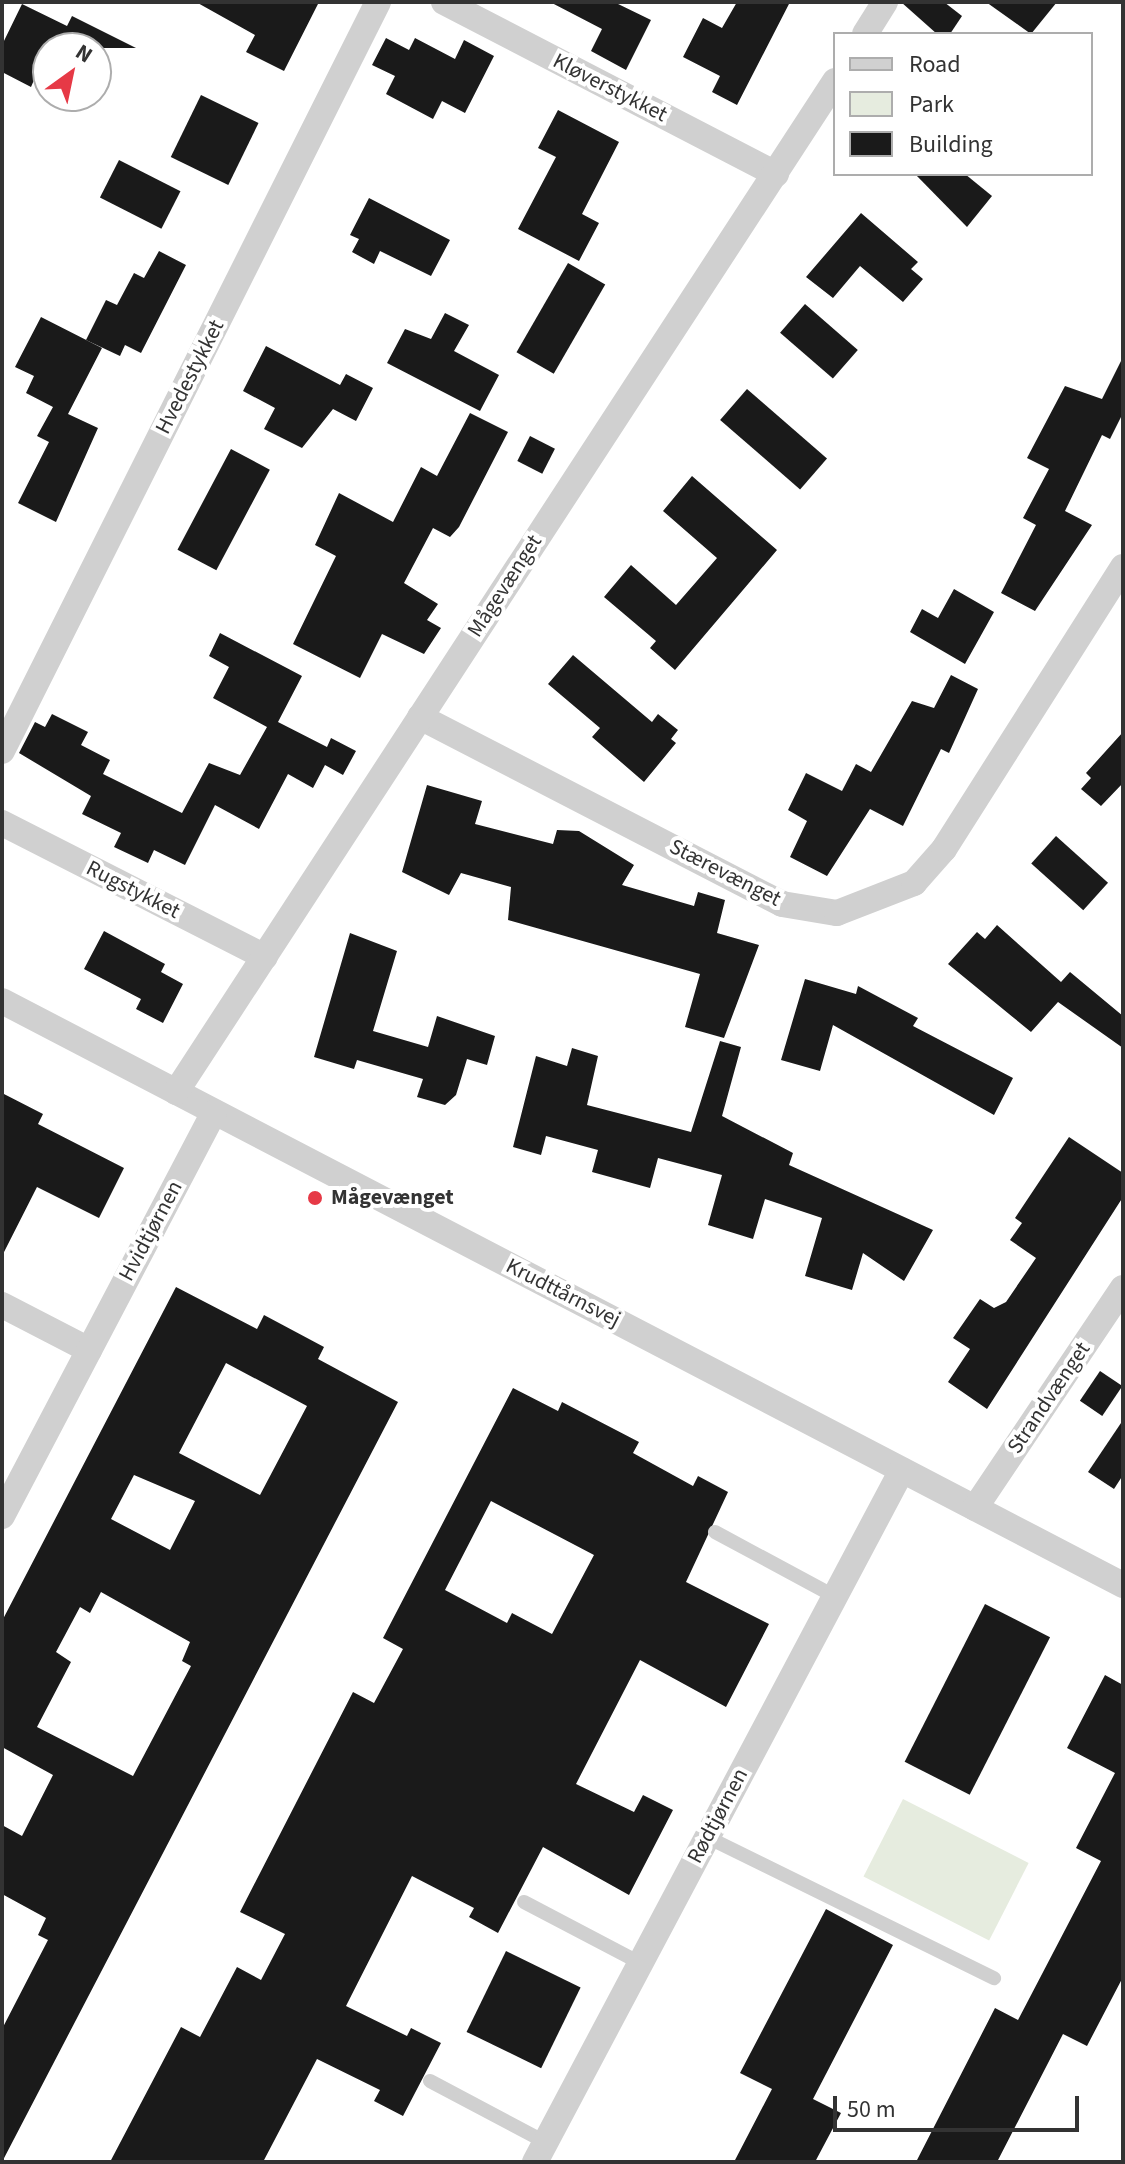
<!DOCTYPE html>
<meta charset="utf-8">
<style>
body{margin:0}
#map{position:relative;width:1125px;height:2164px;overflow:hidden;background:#fff;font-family:"Source Sans 3",sans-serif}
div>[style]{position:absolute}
.green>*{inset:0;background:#e6ecdf;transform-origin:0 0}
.building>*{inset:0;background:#1a1a1a;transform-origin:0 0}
.service>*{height:14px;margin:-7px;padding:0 7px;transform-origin:7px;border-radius:7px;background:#d0d0d0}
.minor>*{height:26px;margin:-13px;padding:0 13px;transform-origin:13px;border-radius:13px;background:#d0d0d0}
.dots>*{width:22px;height:22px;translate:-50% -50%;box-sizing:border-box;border:4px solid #fff;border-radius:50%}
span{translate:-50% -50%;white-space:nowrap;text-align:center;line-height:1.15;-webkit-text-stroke:8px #fff;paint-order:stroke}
.street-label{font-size:22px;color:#333}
.poi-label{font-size:22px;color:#333;font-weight:700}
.left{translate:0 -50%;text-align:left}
.frame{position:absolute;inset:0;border:4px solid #333;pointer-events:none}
.legend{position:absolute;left:833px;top:32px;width:260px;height:144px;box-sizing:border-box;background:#fff;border:2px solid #adadad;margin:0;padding:10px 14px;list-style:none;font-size:24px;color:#333}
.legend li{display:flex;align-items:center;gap:16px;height:40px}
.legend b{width:40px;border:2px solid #adadad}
.north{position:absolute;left:32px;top:32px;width:80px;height:80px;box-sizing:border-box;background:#fff;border:2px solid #adadad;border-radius:50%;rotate:33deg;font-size:22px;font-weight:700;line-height:32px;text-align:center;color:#333}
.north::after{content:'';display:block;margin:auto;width:28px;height:36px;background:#e63946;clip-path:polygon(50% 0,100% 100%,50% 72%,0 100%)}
.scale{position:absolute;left:833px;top:2096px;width:246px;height:36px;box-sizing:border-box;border:4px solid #333;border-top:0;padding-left:10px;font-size:24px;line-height:28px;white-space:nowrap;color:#333;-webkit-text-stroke:6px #fff;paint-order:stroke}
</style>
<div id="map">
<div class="green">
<div style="left:903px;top:1799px;width:141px;height:87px;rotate:27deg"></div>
</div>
<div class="building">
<div style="clip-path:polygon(196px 2px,319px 2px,284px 71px,246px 52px,255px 35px)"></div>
<div style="clip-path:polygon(550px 2px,614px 2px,651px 20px,626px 70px,591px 51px,602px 29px)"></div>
<div style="clip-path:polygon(737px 2px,790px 2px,737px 105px,712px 92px,720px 76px,683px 57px,703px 18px,722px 28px)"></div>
<div style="clip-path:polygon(901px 2px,944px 2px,962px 16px,950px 34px,937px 34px)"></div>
<div style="clip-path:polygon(986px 2px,1057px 2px,1031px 34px)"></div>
<div style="clip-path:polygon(22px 4px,67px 26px,72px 16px,136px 48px,48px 48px,31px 87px,2px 72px,2px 45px)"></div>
<div style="clip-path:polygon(386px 38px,409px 50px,415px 38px,455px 59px,464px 40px,494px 56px,465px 113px,442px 101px,433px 119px,386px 94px,395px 76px,372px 65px)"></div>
<div style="left:201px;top:95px;width:64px;height:69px;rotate:26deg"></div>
<div style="clip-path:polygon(558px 110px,619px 142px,582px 214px,599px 223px,579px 261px,518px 229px,556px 157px,538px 148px)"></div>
<div style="left:119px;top:160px;width:69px;height:42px;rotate:27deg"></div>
<div style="clip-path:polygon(915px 174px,965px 174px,992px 196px,967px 227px)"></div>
<div style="clip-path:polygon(369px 198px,450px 240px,431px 276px,380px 251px,374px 264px,352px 252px,359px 239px,350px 235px)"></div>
<div style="clip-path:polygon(861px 213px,918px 262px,911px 269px,923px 279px,903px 302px,860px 266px,833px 298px,806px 277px)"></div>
<div style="clip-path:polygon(159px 251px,186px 265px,141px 353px,125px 345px,120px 356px,86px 340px,106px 300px,117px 305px,134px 273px,144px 278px)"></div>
<div style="left:568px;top:263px;width:43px;height:103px;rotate:30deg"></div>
<div style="left:805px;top:304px;width:70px;height:38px;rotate:41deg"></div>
<div style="clip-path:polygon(445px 313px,469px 325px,454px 351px,499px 375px,480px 411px,387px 363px,405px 329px,431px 339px)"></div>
<div style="clip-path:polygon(41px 317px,102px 348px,68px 414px,98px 428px,56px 522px,18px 503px,49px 442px,37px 436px,53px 407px,26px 393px,34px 376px,15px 367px)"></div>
<div style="clip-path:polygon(266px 346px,340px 385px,346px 374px,373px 388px,356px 421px,333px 409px,302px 448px,264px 429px,275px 408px,243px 391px)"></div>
<div style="clip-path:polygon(1123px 357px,1123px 413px,1110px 439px,1102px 435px,1065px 511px,1092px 525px,1035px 611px,1001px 593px,1036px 525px,1023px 518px,1049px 469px,1027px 458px,1065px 386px,1102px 399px)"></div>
<div style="left:747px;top:389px;width:106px;height:41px;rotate:41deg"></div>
<div style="clip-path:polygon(470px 413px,508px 432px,459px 527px,450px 537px,433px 528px,404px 583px,438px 604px,427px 620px,441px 628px,424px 654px,382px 634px,360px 678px,293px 644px,336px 556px,315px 545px,339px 493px,393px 522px,421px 467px,437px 476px)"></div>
<div style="left:530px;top:436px;width:28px;height:28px;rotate:27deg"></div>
<div style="left:231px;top:449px;width:44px;height:114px;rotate:28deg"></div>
<div style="clip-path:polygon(692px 476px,777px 550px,675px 670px,650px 648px,656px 641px,604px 597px,631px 565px,676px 605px,717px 558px,663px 511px)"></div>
<div style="clip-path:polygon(954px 589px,994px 612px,965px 664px,910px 632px,922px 609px,938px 618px)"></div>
<div style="clip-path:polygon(220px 633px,302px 676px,278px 722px,327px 747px,331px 738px,356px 751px,343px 775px,325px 765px,313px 788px,288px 774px,259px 829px,215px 805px,185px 865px,154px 850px,148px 863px,114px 847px,121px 833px,82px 814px,91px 796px,19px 753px,35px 722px,45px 727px,52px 714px,88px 732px,81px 745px,110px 760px,103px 774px,182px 813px,209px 763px,240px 775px,267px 727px,213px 698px,229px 667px,209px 656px)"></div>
<div style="clip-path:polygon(573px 655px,652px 722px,658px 714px,678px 730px,671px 739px,676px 743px,644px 782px,592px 737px,600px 728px,548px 684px)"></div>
<div style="clip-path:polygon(951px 675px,978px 689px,949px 753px,941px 749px,903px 826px,870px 809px,827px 876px,790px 857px,807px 821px,788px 810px,806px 773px,842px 791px,856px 764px,871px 772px,912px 701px,934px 708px)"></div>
<div style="clip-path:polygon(1123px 732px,1123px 783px,1101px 806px,1081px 789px,1091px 778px,1086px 773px)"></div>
<div style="clip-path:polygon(427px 785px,482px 801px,475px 824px,553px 844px,557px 830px,579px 831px,634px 865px,622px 885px,694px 906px,698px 892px,725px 900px,717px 933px,759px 945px,724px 1038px,685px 1027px,700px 974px,508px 920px,511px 887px,461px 873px,449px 895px,402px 872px)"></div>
<div style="left:1056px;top:836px;width:70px;height:37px;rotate:42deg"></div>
<div style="clip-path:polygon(997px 925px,1061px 982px,1070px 972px,1123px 1016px,1123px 1048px,1058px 1002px,1031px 1032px,948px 964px,977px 932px,985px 939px)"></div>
<div style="clip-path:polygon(104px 931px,165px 964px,161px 972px,183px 984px,163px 1023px,136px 1009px,141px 999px,84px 969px)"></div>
<div style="clip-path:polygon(350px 933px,397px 951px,373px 1031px,428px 1047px,437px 1016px,495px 1036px,487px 1065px,467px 1059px,456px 1095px,445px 1105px,417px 1097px,423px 1079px,357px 1060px,354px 1069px,314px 1057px)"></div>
<div style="clip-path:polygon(805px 979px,856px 994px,858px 986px,918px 1018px,913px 1026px,1013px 1078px,994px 1115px,833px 1025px,820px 1071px,781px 1060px)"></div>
<div style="clip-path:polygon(720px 1041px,741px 1047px,722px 1116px,793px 1153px,789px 1165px,933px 1230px,904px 1281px,863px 1253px,852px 1290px,805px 1276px,822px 1218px,765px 1199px,753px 1239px,708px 1225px,722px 1175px,658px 1158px,650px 1188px,592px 1172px,598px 1150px,546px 1136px,541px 1155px,513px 1147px,536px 1056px,567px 1066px,572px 1048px,598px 1056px,587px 1105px,691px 1132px)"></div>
<div style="clip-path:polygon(2px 1093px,43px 1114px,38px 1124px,124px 1168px,99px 1218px,37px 1187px,2px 1256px)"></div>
<div style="clip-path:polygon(1069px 1137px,1123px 1173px,1123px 1197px,987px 1409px,948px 1382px,970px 1349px,953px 1338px,980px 1299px,994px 1308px,1006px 1302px,1036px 1258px,1010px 1240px,1022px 1223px,1015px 1218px)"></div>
<div style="clip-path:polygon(evenodd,176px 1287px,257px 1329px,264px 1315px,324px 1347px,318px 1359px,398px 1402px,2px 2162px,2px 2029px,48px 1940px,38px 1935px,46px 1918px,2px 1894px,2px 1825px,22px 1836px,53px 1775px,2px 1747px,2px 1621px,176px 1287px,226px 1363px,307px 1406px,260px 1495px,179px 1453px,226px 1363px,176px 1287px,134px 1475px,195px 1501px,170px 1550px,111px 1519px,134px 1475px,176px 1287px,101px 1592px,190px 1642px,182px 1661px,191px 1666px,133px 1776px,37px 1727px,71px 1662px,56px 1652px,80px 1607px,90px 1613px,101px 1592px)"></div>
<div style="left:1100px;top:1371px;width:27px;height:36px;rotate:34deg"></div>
<div style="clip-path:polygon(evenodd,513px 1388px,558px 1411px,562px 1402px,639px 1442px,633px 1453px,693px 1486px,698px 1476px,728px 1492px,686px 1582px,769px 1624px,726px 1707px,640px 1660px,576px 1784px,634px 1812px,643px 1795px,673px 1810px,629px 1895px,543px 1847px,498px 1933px,469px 1917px,474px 1908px,412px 1876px,346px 2006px,407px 2036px,411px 2028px,441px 2043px,403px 2116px,374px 2101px,380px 2090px,317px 2059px,263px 2162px,110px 2162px,181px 2027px,200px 2037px,237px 1967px,261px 1980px,285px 1934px,240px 1912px,353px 1692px,374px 1703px,403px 1649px,383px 1638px,513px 1388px,491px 1501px,594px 1555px,552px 1634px,512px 1613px,507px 1623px,445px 1590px,491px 1501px)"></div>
<div style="clip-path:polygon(1123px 1420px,1123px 1475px,1114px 1489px,1088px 1472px)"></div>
<div style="left:985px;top:1604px;width:73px;height:177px;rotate:27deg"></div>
<div style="clip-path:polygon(1105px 1675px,1123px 1685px,1123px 1977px,1087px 2046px,1063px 2034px,997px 2162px,916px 2162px,995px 2008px,1018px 2020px,1101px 1861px,1076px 1848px,1115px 1773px,1067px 1748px)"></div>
<div style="clip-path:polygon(826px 1909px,893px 1945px,813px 2099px,841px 2113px,815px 2162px,734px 2162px,772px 2089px,740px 2073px)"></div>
<div style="left:506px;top:1951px;width:83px;height:90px;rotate:26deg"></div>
</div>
<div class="service">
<div style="left:715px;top:1532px;width:135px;rotate:28.3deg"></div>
<div style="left:707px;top:1837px;width:320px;rotate:26.2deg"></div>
<div style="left:524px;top:1902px;width:131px;rotate:27.7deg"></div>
<div style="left:430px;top:2081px;width:130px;rotate:27.9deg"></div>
</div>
<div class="minor">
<div style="left:444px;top:2px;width:374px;rotate:27.4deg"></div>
<div style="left:865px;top:34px;width:38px;rotate:-58deg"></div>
<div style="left:420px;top:717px;width:407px;rotate:27.3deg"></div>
<div style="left:782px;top:904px;width:56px;rotate:9.3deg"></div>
<div style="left:837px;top:913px;width:83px;rotate:-21.3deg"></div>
<div style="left:914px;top:883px;width:45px;rotate:-48.6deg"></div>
<div style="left:944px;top:849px;width:334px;rotate:-57.6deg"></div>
<div style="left:2px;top:751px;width:838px;rotate:-63.34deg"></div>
<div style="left:2px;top:823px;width:295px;rotate:27deg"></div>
<div style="left:2px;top:1001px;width:1264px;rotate:27.52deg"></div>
<div style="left:176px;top:1092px;width:1207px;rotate:-56.9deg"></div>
<div style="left:2px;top:1305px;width:98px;rotate:27.3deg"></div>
<div style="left:975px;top:1508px;width:265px;rotate:-56.1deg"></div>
<div style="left:2px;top:1516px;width:456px;rotate:-62.3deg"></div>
<div style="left:535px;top:2162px;width:783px;rotate:-62.06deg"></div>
</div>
<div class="dots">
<div style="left:315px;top:1198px;background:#e63946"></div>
</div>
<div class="street-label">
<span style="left:610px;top:88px;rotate:27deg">Kløverstykket</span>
<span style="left:190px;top:377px;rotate:-63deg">Hvedestykket</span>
<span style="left:505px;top:586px;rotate:-57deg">Mågevænget</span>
<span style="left:725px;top:873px;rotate:27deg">Stærevænget</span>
<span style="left:133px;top:890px;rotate:27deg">Rugstykket</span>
<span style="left:151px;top:1231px;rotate:-62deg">Hvidtjørnen</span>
<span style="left:563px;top:1293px;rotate:27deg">Krudttårnsvej</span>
<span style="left:1049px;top:1398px;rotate:-56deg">Strandvænget</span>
<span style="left:718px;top:1816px;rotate:-62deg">Rødtjørnen</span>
</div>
<div class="poi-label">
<span class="left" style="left:331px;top:1198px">Mågevænget</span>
</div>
<div class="frame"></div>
<ul class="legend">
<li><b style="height:10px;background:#d0d0d0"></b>Road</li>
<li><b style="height:22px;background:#e6ecdf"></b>Park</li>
<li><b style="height:22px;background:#1a1a1a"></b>Building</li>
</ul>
<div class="north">N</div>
<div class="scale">50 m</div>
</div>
